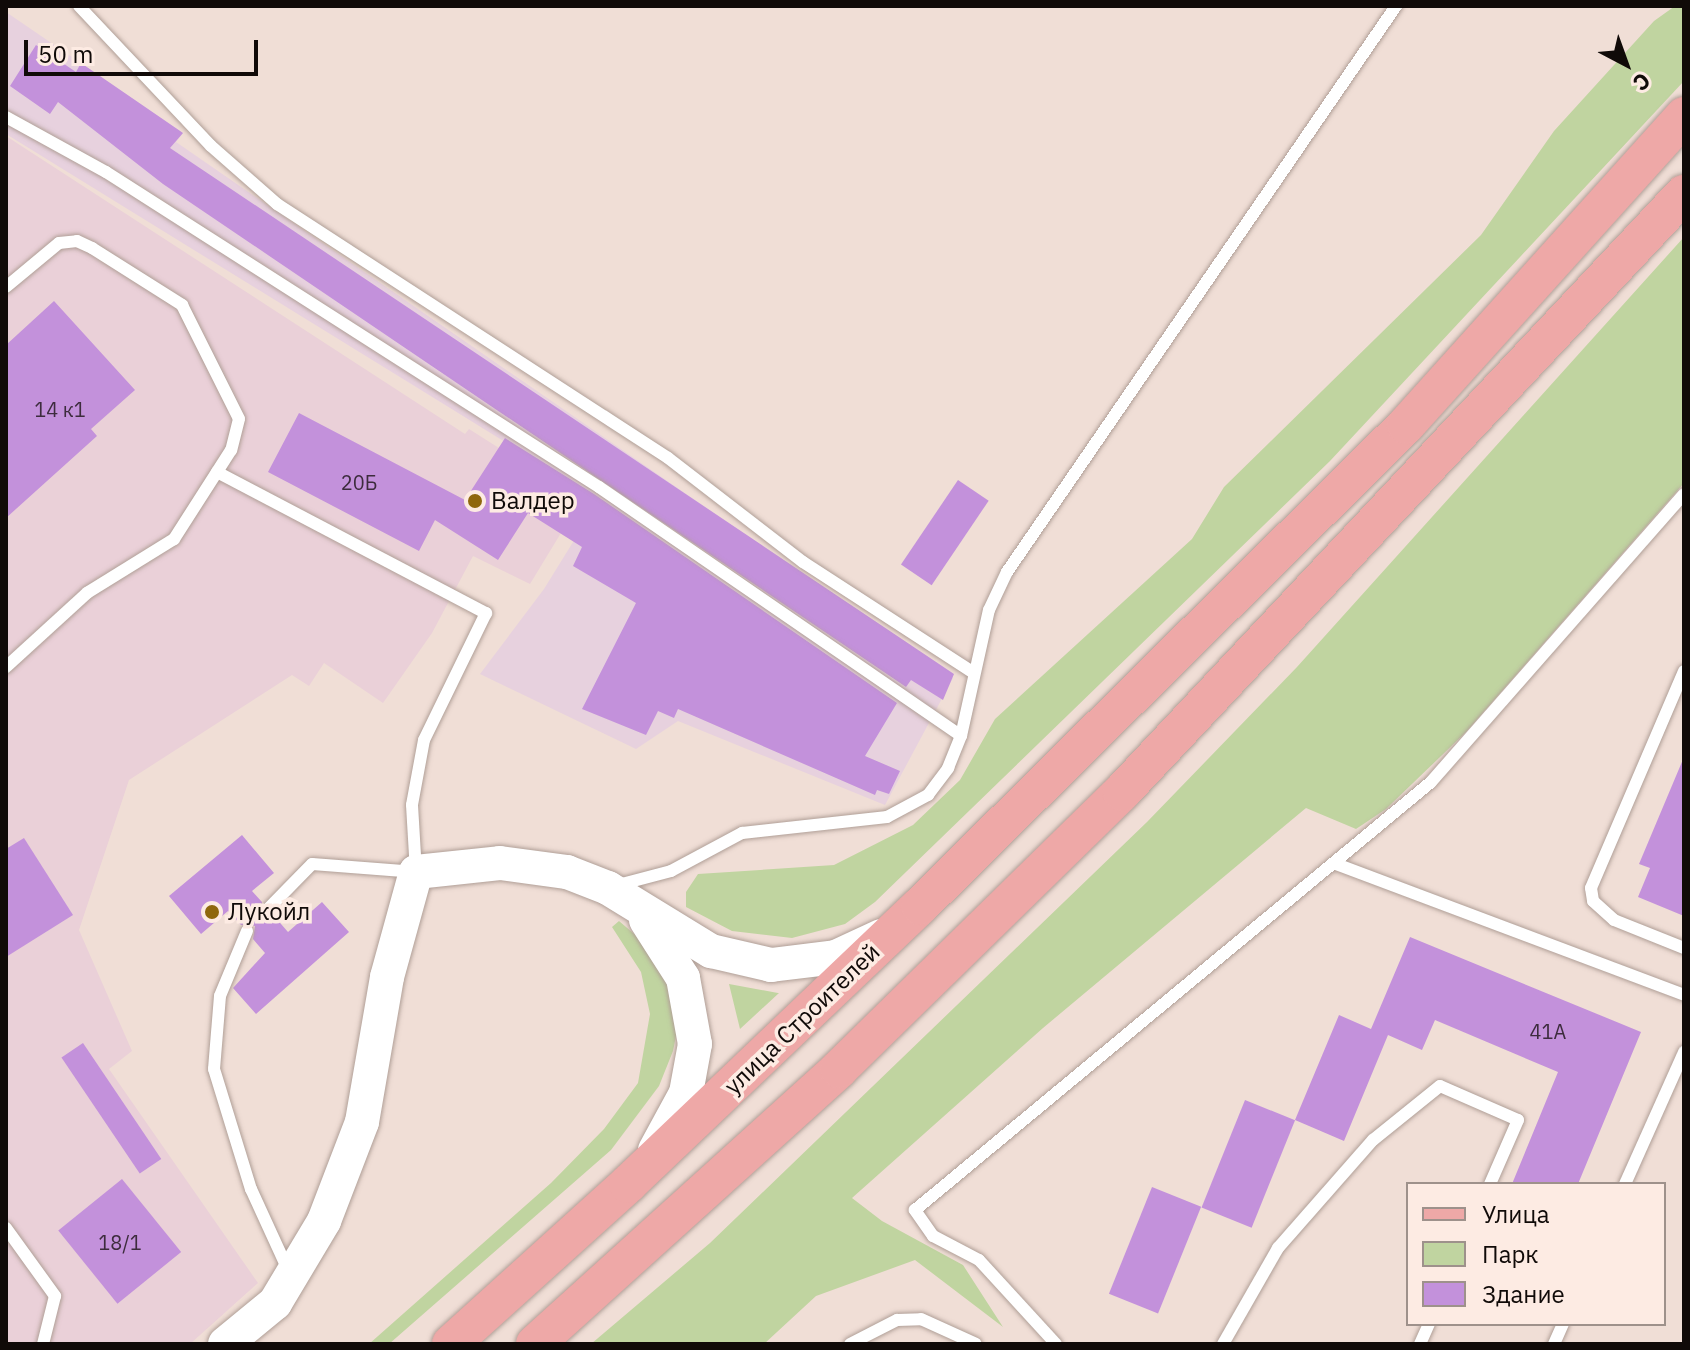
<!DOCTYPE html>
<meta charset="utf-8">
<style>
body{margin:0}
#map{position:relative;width:1690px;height:1350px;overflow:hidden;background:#f0ded6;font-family:"IBM Plex Sans",sans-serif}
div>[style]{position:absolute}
.commercial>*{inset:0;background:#ead0d8}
.industrial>*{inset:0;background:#e7d1de}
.green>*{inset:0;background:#c0d4a0}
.building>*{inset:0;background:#c391db;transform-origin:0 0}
.roads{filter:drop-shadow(0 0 2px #b09f97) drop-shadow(0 0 2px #b09f97)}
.lane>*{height:12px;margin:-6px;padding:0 6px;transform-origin:6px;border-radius:6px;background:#fff}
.secondary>*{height:34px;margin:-17px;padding:0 17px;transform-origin:17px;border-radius:17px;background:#fff}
.primary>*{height:38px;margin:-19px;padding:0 19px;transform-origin:19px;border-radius:19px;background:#eea8a7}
.dots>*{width:22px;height:22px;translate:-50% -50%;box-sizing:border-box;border:4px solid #fdebe3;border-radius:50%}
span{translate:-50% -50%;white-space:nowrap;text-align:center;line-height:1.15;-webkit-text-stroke:7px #fdebe3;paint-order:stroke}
.number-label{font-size:20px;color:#3d2c3d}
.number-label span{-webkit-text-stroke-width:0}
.poi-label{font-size:24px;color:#100a08}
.left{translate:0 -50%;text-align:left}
.street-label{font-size:24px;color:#100a08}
.frame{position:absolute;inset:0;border:8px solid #100a08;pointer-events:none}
.legend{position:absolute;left:1406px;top:1182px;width:260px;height:144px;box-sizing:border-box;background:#fdebe3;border:2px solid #9e918b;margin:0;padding:10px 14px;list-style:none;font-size:24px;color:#100a08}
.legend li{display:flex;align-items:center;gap:16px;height:40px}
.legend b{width:40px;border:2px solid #9e918b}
.north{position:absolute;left:1586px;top:24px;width:80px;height:80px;-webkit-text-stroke:6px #fdebe3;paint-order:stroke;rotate:139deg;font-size:22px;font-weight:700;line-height:32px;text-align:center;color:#100a08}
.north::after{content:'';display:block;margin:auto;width:28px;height:36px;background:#100a08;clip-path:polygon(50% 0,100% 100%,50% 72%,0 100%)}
.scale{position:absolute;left:24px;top:40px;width:234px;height:36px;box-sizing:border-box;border:4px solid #100a08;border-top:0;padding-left:10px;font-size:24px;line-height:28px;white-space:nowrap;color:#100a08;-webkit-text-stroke:6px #fdebe3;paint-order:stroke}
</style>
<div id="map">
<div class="commercial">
<div style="clip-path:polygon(6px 136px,465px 434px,469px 429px,581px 500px,530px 584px,473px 556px,432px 633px,383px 703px,324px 663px,309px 686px,292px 675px,129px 780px,79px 930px,132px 1051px,109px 1069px,258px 1283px,190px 1344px,6px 1344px)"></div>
</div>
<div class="industrial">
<div style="clip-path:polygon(6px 12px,183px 133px,176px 142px,953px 678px,885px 805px,678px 721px,636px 749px,480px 674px,544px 589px,599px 500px,6px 134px)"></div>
</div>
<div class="green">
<div style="clip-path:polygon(1675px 6px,1684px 6px,1684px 81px,1330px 461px,875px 902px,845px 924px,792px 938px,732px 931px,686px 907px,686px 892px,698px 874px,834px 865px,913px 825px,960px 780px,995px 719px,1192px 539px,1224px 487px,1481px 235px,1554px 131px,1654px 21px)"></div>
<div style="clip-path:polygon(1684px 237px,1684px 483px,1466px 732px,1386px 809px,1356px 829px,1306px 808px,1043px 1028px,852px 1198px,882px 1221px,963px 1265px,1003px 1327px,915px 1260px,816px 1296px,764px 1344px,591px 1344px,710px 1243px,1147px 822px,1297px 667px)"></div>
<div style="clip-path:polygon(619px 921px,660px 956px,681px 1011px,673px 1051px,659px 1086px,611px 1150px,389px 1344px,369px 1344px,551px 1183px,604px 1129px,638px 1083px,650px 1014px,641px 972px,612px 927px)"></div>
<div style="clip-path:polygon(729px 984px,778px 993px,779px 993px,740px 1029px)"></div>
</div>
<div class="building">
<div style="clip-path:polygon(36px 45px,76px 72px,81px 63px,183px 133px,170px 148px,954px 674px,943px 700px,911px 680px,906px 687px,163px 184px,58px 102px,50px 114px,10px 86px)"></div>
<div style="clip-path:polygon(54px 301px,135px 390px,91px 429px,97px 436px,6px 518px,6px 345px)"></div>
<div style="clip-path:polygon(299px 413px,465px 500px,505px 438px,594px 494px,897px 703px,865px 756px,900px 771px,889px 794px,877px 790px,875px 795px,678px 709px,674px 718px,658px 711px,646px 735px,582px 709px,636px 603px,573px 566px,582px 547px,528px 513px,498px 560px,435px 520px,419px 551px,268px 472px)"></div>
<div style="left:958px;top:480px;width:37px;height:102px;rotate:34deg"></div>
<div style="clip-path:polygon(1684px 757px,1684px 916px,1638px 897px,1650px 868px,1639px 864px)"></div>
<div style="clip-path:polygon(242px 835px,274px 873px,252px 891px,262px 902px,262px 916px,274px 916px,288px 932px,322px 902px,349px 932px,256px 1014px,233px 988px,265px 953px,253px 939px,255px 926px,241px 925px,228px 911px,201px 934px,169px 896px)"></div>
<div style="clip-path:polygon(24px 838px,73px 915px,6px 957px,6px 849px)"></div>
<div style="clip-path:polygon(1410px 937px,1641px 1032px,1578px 1184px,1512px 1184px,1558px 1072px,1435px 1020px,1422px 1050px,1388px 1035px,1344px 1141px,1295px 1120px,1339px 1015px,1371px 1029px)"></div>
<div style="left:83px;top:1043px;width:140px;height:26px;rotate:56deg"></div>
<div style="left:1245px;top:1100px;width:54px;height:116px;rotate:22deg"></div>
<div style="left:122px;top:1179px;width:94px;height:82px;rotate:51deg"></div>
<div style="left:1152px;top:1187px;width:53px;height:115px;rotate:22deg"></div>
</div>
<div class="roads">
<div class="lane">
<div style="left:79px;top:6px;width:192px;rotate:46.7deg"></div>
<div style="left:211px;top:146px;width:88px;rotate:41.3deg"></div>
<div style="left:277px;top:204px;width:466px;rotate:33deg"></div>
<div style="left:668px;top:458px;width:170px;rotate:37.6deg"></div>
<div style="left:803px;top:562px;width:204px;rotate:33deg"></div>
<div style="left:6px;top:117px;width:114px;rotate:28.8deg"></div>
<div style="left:106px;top:172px;width:585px;rotate:32.58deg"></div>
<div style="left:599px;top:487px;width:439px;rotate:34.5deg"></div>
<div style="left:6px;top:287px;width:69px;rotate:-39.7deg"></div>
<div style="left:59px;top:243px;width:18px;rotate:-6deg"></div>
<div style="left:77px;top:241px;width:17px;rotate:25deg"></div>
<div style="left:92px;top:248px;width:107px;rotate:32.3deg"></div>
<div style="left:182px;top:305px;width:127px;rotate:63.4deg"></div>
<div style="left:239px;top:419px;width:32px;rotate:104deg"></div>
<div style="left:231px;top:450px;width:106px;rotate:122.6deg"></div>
<div style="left:174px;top:539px;width:102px;rotate:148.2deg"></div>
<div style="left:87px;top:593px;width:110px;rotate:137.6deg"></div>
<div style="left:217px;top:472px;width:304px;rotate:27.7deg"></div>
<div style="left:486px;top:613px;width:141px;rotate:116deg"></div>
<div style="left:424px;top:740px;width:66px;rotate:100.5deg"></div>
<div style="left:412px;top:805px;width:67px;rotate:86.6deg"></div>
<div style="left:416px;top:872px;width:104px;rotate:-175.6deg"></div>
<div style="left:312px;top:864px;width:63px;rotate:134.4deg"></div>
<div style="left:1684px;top:671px;width:236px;rotate:113.2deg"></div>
<div style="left:1591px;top:888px;width:13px;rotate:81deg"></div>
<div style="left:1593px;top:901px;width:28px;rotate:42deg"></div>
<div style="left:1614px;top:920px;width:75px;rotate:21.8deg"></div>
<div style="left:1336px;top:864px;width:372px;rotate:20.6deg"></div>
<div style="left:618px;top:885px;width:55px;rotate:-14.8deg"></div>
<div style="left:671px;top:871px;width:81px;rotate:-28.2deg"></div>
<div style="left:742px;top:833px;width:146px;rotate:-6.3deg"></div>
<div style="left:887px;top:817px;width:47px;rotate:-28.2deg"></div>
<div style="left:928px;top:795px;width:34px;rotate:-53deg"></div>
<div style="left:948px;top:768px;width:35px;rotate:-68deg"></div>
<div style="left:961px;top:736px;width:129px;rotate:-77.5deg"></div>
<div style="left:989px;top:610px;width:42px;rotate:-64.7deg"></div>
<div style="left:1007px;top:572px;width:687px;rotate:-55.5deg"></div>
<div style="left:247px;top:931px;width:70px;rotate:112.6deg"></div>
<div style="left:220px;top:996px;width:73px;rotate:94.7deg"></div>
<div style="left:214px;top:1069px;width:126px;rotate:72.9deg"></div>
<div style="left:251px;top:1189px;width:91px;rotate:65.4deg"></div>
<div style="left:1625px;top:1184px;width:145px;rotate:-65.9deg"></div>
<div style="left:6px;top:1228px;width:84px;rotate:54.2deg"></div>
<div style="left:55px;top:1296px;width:49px;rotate:104deg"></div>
<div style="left:850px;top:1344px;width:53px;rotate:-27.1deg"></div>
<div style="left:897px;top:1320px;width:24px;rotate:-2deg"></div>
<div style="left:921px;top:1319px;width:60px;rotate:24.4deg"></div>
<div style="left:1056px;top:1344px;width:114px;rotate:-132.5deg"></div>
<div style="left:979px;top:1260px;width:52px;rotate:-152.4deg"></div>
<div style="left:933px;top:1236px;width:32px;rotate:-125deg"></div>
<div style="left:915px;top:1210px;width:670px;rotate:-39.67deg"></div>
<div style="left:1431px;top:782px;width:383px;rotate:-48.7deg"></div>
<div style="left:1223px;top:1344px;width:111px;rotate:-60.2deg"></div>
<div style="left:1278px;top:1248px;width:144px;rotate:-48.7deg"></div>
<div style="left:1373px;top:1140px;width:86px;rotate:-38.9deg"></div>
<div style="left:1440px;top:1086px;width:85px;rotate:23.6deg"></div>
<div style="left:1518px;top:1120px;width:70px;rotate:113.6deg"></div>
<div style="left:1420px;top:1344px;width:22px;rotate:-66deg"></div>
<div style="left:1554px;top:1344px;width:22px;rotate:-66deg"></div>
</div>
<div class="secondary">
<div style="left:646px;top:920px;width:69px;rotate:57.5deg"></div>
<div style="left:683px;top:978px;width:67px;rotate:79.7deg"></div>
<div style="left:695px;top:1044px;width:50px;rotate:100.4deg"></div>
<div style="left:686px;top:1093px;width:65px;rotate:118.5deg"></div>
<div style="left:225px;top:1344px;width:65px;rotate:-39.4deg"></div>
<div style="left:275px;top:1303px;width:96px;rotate:-59.1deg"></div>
<div style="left:324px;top:1221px;width:106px;rotate:-69deg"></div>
<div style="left:362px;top:1122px;width:147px;rotate:-80.2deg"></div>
<div style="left:387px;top:977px;width:109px;rotate:-74.6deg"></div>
<div style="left:416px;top:872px;width:84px;rotate:-6.1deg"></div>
<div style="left:500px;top:863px;width:68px;rotate:7.7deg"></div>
<div style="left:567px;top:872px;width:44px;rotate:21.3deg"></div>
<div style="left:608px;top:888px;width:121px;rotate:31.5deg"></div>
<div style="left:711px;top:951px;width:62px;rotate:13.1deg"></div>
<div style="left:771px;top:965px;width:65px;rotate:-7deg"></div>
<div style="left:836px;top:957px;width:50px;rotate:-25deg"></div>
</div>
<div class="primary">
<div style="left:451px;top:1344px;width:239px;rotate:-42.1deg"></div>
<div style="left:628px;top:1184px;width:403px;rotate:-43.6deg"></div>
<div style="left:920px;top:906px;width:684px;rotate:-44.7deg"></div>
<div style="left:1406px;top:425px;width:416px;rotate:-48deg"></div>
<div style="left:535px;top:1344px;width:410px;rotate:-42.1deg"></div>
<div style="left:839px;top:1069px;width:396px;rotate:-44.4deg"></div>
<div style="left:1122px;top:792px;width:821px;rotate:-46.78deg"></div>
</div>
</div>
<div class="dots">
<div style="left:475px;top:501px;background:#8f670d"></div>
<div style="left:212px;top:912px;background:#8f670d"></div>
</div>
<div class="number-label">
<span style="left:60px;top:409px">14 к1</span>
<span style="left:359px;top:482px">20Б</span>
<span style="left:1548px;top:1031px">41А</span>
<span style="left:120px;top:1242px">18/1</span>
</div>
<div class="poi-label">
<span class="left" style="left:491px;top:501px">Валдер</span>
<span class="left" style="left:228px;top:912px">Лукойл</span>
</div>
<div class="street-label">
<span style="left:802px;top:1019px;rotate:-44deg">улица Строителей</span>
</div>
<div class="frame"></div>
<ul class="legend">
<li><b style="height:10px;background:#eea8a7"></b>Улица</li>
<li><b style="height:22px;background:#c0d4a0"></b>Парк</li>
<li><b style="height:22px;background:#c391db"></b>Здание</li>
</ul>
<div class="north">С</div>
<div class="scale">50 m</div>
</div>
